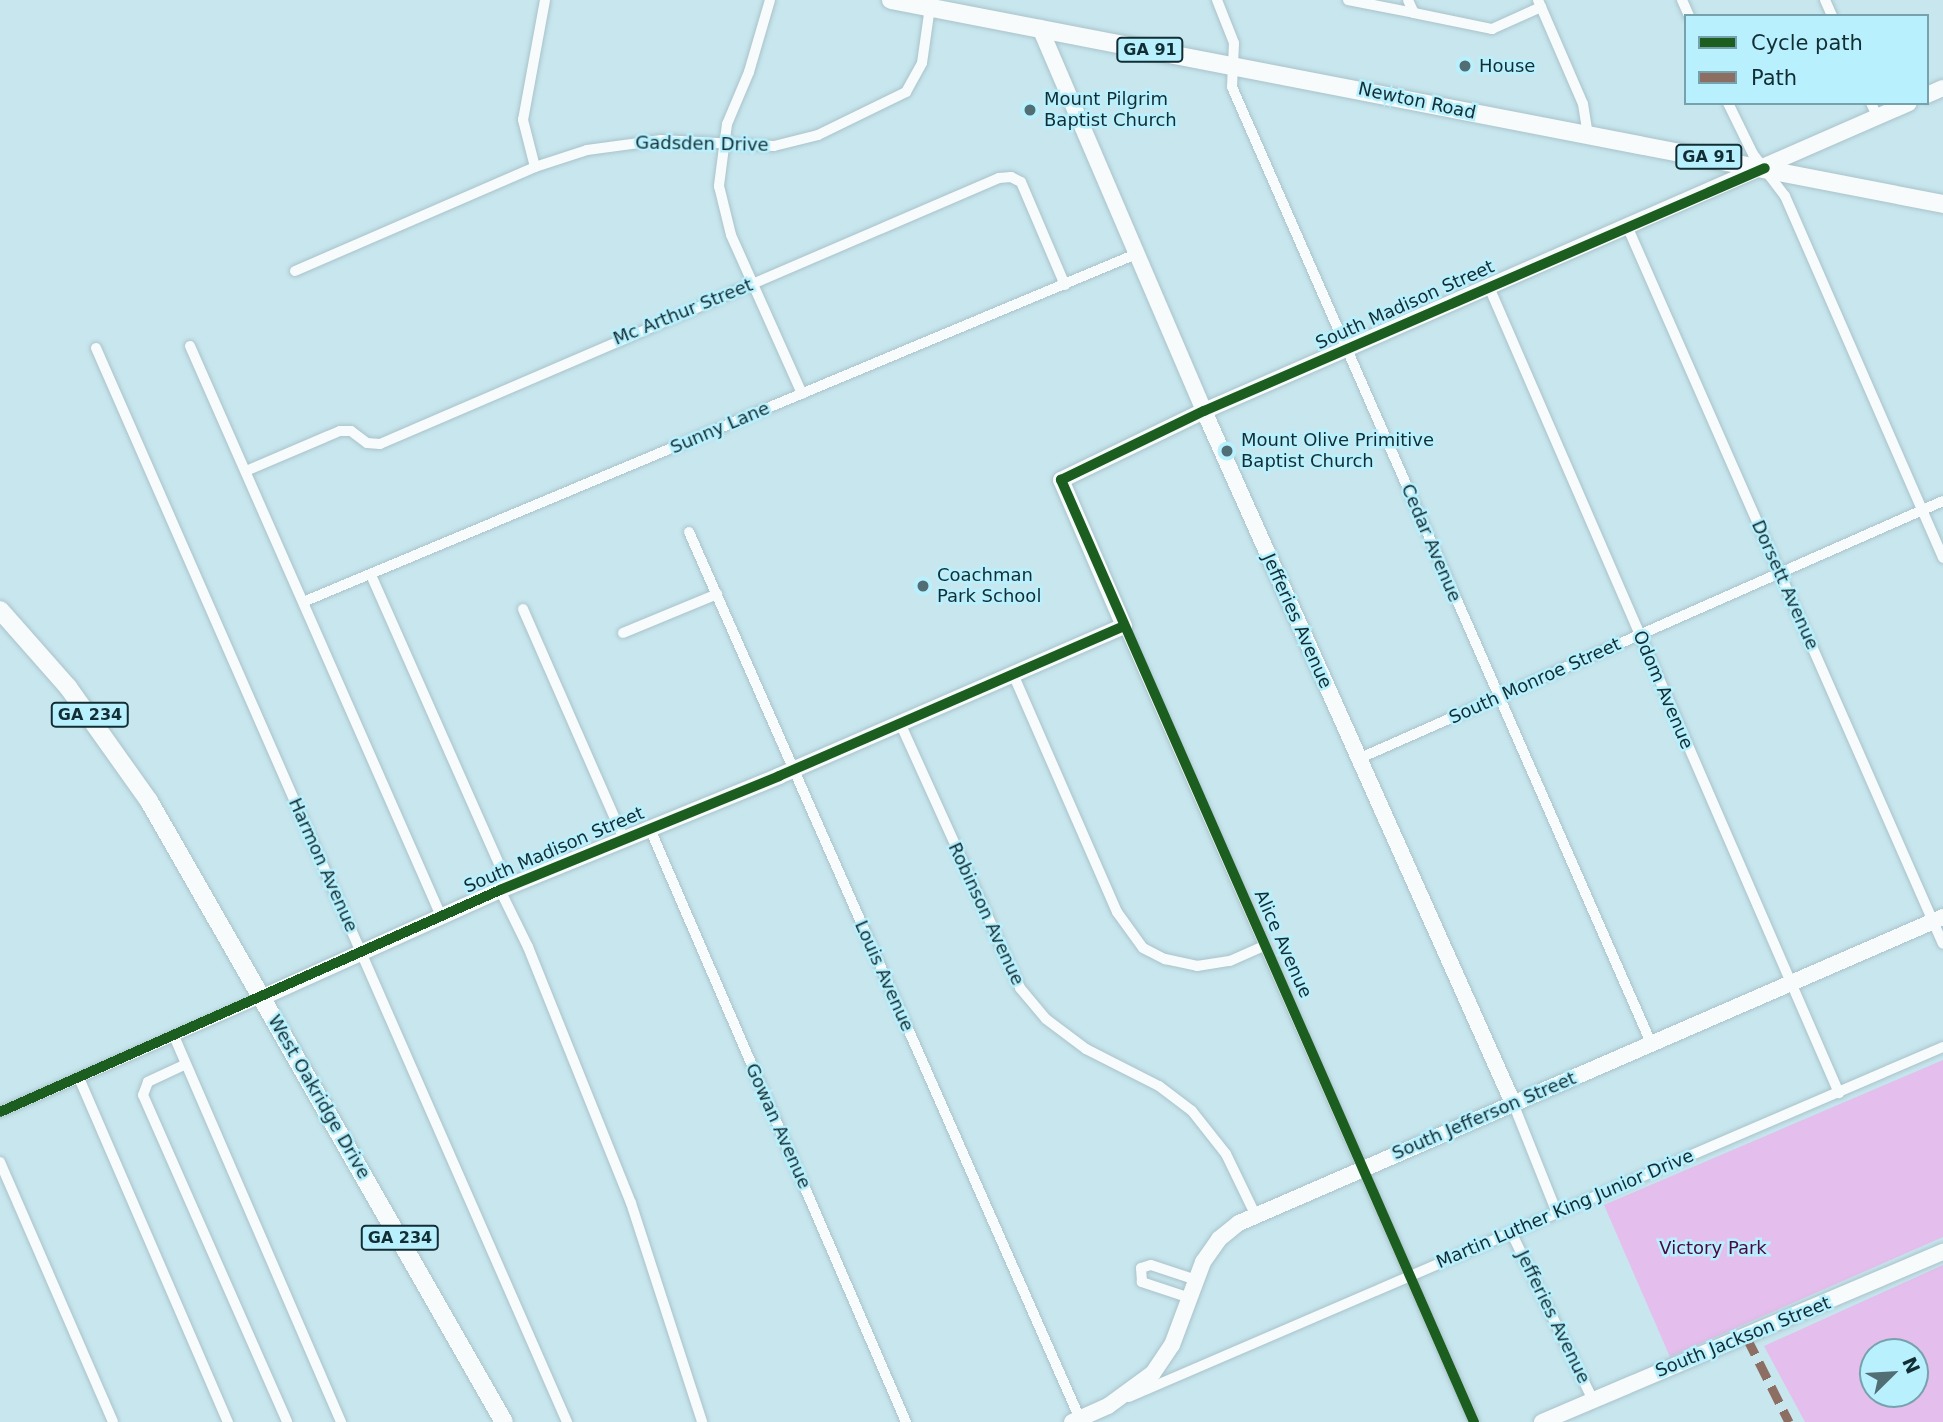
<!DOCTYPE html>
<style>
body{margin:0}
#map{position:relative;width:1943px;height:1422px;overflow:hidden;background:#c8e6ee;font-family:"DejaVu Sans",sans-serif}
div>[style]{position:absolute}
.green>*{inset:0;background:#e4beec}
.roads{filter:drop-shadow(0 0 2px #a9c3ca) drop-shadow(0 0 2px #a9c3ca)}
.street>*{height:10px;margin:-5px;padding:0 5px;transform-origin:5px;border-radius:5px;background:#f7fbfc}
.secondary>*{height:16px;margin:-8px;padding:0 8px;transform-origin:8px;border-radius:8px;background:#f7fbfc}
.primary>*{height:18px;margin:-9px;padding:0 9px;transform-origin:9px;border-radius:9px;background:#f7fbfc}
.quiet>*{height:9px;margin-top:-4.5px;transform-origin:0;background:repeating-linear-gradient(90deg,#8d6e63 0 18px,transparent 0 27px)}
.cycleway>*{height:10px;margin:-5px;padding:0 5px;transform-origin:5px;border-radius:5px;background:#1b5e20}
.dots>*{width:19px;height:19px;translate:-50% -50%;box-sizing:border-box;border:4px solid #b9f0fd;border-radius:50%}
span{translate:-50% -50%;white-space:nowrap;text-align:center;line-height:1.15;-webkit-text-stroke:5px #b9f0fd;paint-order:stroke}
.shield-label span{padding:2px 5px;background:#b9f0fd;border:2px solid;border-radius:5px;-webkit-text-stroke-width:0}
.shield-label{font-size:16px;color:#112e34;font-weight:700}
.poi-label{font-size:18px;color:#112e34}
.left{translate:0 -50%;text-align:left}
.street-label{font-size:18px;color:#112e34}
.park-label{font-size:18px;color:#4b0844}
.legend{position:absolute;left:1684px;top:14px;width:245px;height:91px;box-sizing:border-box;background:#b9f0fd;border:2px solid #76a2ad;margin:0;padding:9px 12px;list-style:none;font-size:21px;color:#112e34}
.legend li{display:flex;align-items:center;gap:14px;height:35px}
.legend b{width:35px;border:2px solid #76a2ad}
.north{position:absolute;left:1859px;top:1338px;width:70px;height:70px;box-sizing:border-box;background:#b9f0fd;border:2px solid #76a2ad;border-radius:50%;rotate:66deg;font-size:19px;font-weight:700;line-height:28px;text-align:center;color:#112e34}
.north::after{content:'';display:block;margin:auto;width:24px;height:32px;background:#516e75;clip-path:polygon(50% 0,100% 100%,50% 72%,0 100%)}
</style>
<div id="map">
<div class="green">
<div style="clip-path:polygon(1943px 1060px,1943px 1237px,1670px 1357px,1604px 1205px)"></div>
<div style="clip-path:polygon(evenodd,1943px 1265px,1943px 1422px,1805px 1422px,1764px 1346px,1943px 1265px,1915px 1352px,1915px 1394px,1873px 1394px,1873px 1352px,1915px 1352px)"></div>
</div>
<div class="roads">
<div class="street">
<div style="left:770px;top:0;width:75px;rotate:106.3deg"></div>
<div style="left:749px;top:72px;width:56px;rotate:112.9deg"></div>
<div style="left:727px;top:124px;width:63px;rotate:97.4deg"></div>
<div style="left:719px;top:186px;width:50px;rotate:76.2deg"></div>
<div style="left:731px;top:235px;width:174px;rotate:65.9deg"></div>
<div style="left:1217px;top:0;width:46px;rotate:68.4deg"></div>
<div style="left:1234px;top:43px;width:44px;rotate:92.6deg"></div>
<div style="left:1232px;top:87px;width:1044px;rotate:66.33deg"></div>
<div style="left:1348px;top:0;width:67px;rotate:11.1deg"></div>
<div style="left:1414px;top:13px;width:14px;rotate:-115deg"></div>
<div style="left:1538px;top:0;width:113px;rotate:66.6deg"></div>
<div style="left:1583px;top:104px;width:31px;rotate:81deg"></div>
<div style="left:1682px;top:0;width:17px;rotate:66deg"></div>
<div style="left:1825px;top:0;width:17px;rotate:66deg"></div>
<div style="left:1414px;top:13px;width:80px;rotate:11.6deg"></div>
<div style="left:1492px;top:29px;width:54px;rotate:-24.2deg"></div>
<div style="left:1728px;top:103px;width:57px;rotate:63.9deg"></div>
<div style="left:1753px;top:154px;width:53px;rotate:52.7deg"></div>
<div style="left:1785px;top:196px;width:395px;rotate:66.4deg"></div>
<div style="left:1871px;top:103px;width:17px;rotate:65deg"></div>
<div style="left:535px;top:167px;width:49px;rotate:-104.3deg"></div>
<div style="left:523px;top:120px;width:122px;rotate:-79.6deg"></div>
<div style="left:1627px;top:226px;width:784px;rotate:66.25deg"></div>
<div style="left:295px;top:271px;width:262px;rotate:-23.4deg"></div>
<div style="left:535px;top:167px;width:55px;rotate:-18.1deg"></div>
<div style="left:587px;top:150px;width:75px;rotate:-7.7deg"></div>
<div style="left:661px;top:140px;width:113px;rotate:3deg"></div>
<div style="left:774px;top:146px;width:45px;rotate:-14deg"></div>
<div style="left:818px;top:135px;width:98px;rotate:-26deg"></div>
<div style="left:906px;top:92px;width:33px;rotate:-61deg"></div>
<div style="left:922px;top:63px;width:57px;rotate:-81.9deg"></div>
<div style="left:1489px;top:287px;width:879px;rotate:66.53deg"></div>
<div style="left:190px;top:346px;width:623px;rotate:66.23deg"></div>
<div style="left:96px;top:348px;width:1173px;rotate:66.32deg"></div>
<div style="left:246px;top:471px;width:102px;rotate:-23.1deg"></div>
<div style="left:340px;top:431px;width:11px"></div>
<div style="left:351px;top:431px;width:20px;rotate:37deg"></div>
<div style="left:367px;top:443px;width:13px;rotate:4deg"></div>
<div style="left:380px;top:444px;width:674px;rotate:-23.25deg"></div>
<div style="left:999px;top:178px;width:12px;rotate:-5deg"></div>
<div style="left:1011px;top:177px;width:11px;rotate:27deg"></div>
<div style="left:1021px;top:182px;width:112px;rotate:66.9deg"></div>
<div style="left:689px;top:532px;width:969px;rotate:66.21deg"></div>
<div style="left:371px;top:575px;width:341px;rotate:66.1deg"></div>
<div style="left:303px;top:602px;width:903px;rotate:-22.67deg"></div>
<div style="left:523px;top:609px;width:251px;rotate:66.3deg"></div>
<div style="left:1124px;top:626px;width:870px;rotate:66.26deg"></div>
<div style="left:623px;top:633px;width:102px;rotate:-22.5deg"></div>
<div style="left:1013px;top:674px;width:260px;rotate:66.4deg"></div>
<div style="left:1117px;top:912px;width:44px;rotate:54.2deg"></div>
<div style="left:1143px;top:948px;width:25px;rotate:27deg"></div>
<div style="left:1165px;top:959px;width:33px;rotate:12deg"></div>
<div style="left:1197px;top:966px;width:33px;rotate:-9deg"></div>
<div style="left:1230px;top:961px;width:37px;rotate:-24deg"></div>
<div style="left:900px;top:723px;width:291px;rotate:65.6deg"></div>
<div style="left:1020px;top:988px;width:40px;rotate:50deg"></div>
<div style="left:1046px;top:1019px;width:50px;rotate:36.9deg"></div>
<div style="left:1086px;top:1049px;width:82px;rotate:26.9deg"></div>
<div style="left:1159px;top:1086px;width:41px;rotate:37.1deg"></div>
<div style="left:1192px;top:1111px;width:55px;rotate:51.7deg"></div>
<div style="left:1226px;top:1154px;width:69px;rotate:64.2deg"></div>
<div style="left:1358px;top:759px;width:639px;rotate:-23.8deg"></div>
<div style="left:650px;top:829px;width:646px;rotate:66.65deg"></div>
<div style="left:500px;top:890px;width:64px;rotate:63.8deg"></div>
<div style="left:528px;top:947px;width:276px;rotate:68.1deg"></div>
<div style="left:631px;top:1203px;width:230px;rotate:72deg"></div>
<div style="left:174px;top:1036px;width:421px;rotate:66.6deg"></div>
<div style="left:184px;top:1065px;width:40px;rotate:155deg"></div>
<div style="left:148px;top:1082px;width:14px;rotate:111deg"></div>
<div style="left:143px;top:1095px;width:357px;rotate:66.2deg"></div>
<div style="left:79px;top:1078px;width:375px;rotate:66.6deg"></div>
<div style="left:1513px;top:1103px;width:118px;rotate:68.2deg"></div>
<div style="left:0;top:1112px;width:287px;rotate:-23.6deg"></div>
<div style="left:0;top:1162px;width:283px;rotate:66.5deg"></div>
<div style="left:1512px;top:1234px;width:185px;rotate:64deg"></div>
<div style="left:1190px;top:1298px;width:51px;rotate:-161.6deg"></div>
<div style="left:1142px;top:1282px;width:14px;rotate:-94deg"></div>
<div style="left:1141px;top:1268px;width:10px;rotate:-17deg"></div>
<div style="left:1151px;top:1265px;width:47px;rotate:18.4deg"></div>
<div style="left:1129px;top:1397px;width:886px;rotate:-23.27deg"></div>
</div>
<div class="secondary">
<div style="left:1040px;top:28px;width:417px;rotate:66.8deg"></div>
<div style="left:1204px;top:411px;width:758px;rotate:65.94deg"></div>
<div style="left:1927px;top:95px;width:17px;rotate:-24deg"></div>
<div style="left:263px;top:997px;width:260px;rotate:-24.3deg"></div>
<div style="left:500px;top:890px;width:301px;rotate:-22.2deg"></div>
<div style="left:779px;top:776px;width:376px;rotate:-23.5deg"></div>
<div style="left:1124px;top:626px;width:159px;rotate:-113.3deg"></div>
<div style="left:1061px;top:480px;width:159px;rotate:-25.8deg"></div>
<div style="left:1204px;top:411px;width:769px;rotate:-23.6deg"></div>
<div style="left:1072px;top:1422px;width:39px;rotate:-24deg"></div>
<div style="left:1108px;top:1406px;width:56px;rotate:-36.3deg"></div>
<div style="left:1153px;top:1373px;width:34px;rotate:-56deg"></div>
<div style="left:1172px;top:1345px;width:89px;rotate:-69.5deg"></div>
<div style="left:1203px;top:1262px;width:28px;rotate:-55deg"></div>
<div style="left:1219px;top:1239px;width:26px;rotate:-39deg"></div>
<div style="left:1239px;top:1223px;width:768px;rotate:-23.49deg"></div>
<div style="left:1542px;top:1422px;width:436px;rotate:-23deg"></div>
</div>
<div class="primary">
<div style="left:891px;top:0;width:1072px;rotate:10.97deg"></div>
<div style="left:0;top:610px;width:103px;rotate:48.6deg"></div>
<div style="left:68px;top:687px;width:140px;rotate:54.6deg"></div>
<div style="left:149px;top:801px;width:715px;rotate:60.25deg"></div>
</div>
</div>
<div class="quiet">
<div style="left:1747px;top:1338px;width:94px;rotate:63.4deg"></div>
</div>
<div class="cycleway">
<div style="left:0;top:1112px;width:547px;rotate:-23.94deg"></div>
<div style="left:500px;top:890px;width:301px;rotate:-22.2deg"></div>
<div style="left:779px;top:776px;width:376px;rotate:-23.5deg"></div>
<div style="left:1474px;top:1422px;width:1029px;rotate:-113.67deg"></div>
<div style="left:1061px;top:480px;width:159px;rotate:-25.8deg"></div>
<div style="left:1204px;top:411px;width:611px;rotate:-23.42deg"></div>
</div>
<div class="dots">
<div style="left:1465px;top:66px;background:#516e75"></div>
<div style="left:1030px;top:110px;background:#516e75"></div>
<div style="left:1227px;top:451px;background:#516e75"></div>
<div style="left:923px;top:586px;background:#516e75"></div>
</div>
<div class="shield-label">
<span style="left:1150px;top:50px">GA 91</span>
<span style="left:1709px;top:157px">GA 91</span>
<span style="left:90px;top:715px">GA 234</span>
<span style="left:400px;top:1238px">GA 234</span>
</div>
<div class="poi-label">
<span class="left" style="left:1479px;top:66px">House</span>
<span class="left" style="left:1044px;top:110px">Mount Pilgrim<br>Baptist Church</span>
<span class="left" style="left:1241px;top:451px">Mount Olive Primitive<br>Baptist Church</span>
<span class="left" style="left:937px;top:586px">Coachman<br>Park School</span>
</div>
<div class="street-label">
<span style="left:1417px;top:101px;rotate:12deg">Newton Road</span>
<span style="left:702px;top:144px;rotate:1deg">Gadsden Drive</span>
<span style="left:1405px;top:305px;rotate:-24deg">South Madison Street</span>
<span style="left:683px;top:312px;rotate:-22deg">Mc Arthur Street</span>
<span style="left:720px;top:428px;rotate:-23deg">Sunny Lane</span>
<span style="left:1431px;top:543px;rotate:67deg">Cedar Avenue</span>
<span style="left:1785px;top:585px;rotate:66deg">Dorsett Avenue</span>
<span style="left:1297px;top:621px;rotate:66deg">Jefferies Avenue</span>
<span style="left:1535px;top:681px;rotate:-24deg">South Monroe Street</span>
<span style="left:1663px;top:690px;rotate:67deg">Odom Avenue</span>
<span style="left:554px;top:850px;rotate:-23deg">South Madison Street</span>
<span style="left:323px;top:865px;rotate:66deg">Harmon Avenue</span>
<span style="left:986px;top:914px;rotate:65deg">Robinson Avenue</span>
<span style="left:1283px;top:944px;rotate:66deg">Alice Avenue</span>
<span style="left:884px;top:976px;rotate:66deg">Louis Avenue</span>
<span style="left:319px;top:1097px;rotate:60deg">West Oakridge Drive</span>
<span style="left:1484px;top:1116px;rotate:-23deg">South Jefferson Street</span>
<span style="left:778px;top:1126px;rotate:66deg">Gowan Avenue</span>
<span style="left:1565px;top:1209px;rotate:-23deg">Martin Luther King Junior Drive</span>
<span style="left:1553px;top:1317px;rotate:64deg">Jefferies Avenue</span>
<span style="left:1743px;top:1337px;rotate:-22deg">South Jackson Street</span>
</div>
<div class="park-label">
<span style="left:1713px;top:1248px">Victory Park</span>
</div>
<ul class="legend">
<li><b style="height:9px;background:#1b5e20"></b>Cycle path</li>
<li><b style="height:9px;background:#8d6e63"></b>Path</li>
</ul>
<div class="north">N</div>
</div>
